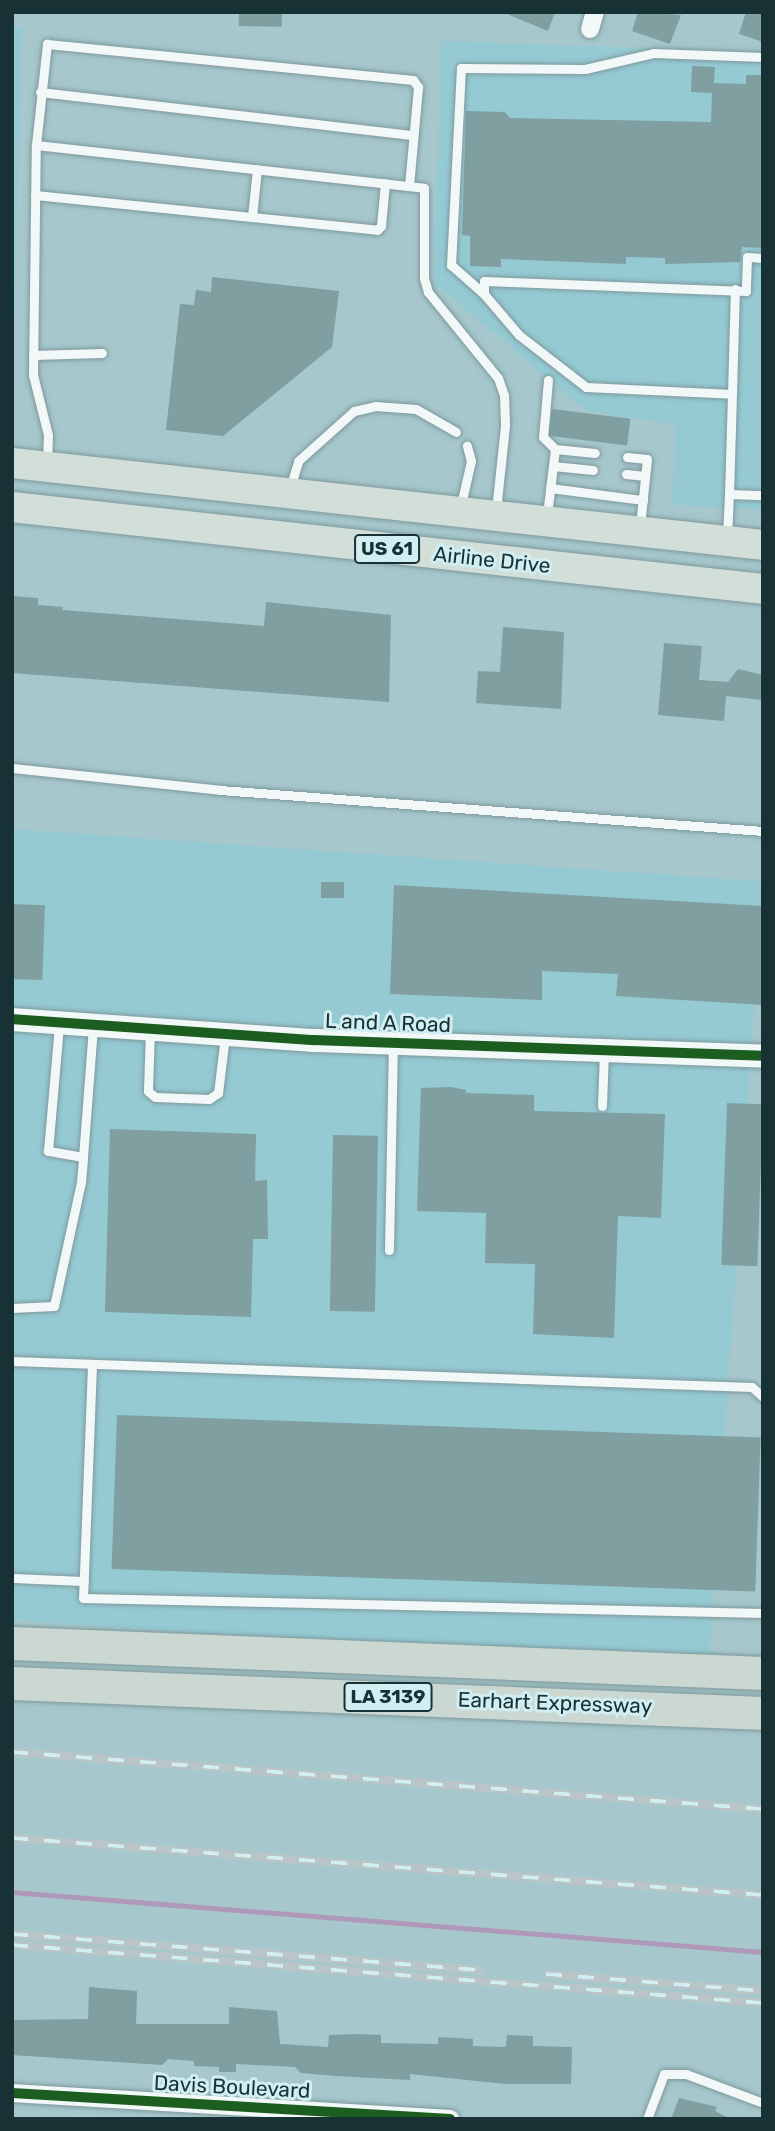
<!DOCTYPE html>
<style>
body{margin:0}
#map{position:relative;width:775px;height:2131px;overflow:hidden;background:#a6c7cc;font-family:Rubik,sans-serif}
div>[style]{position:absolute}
.built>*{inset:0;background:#95cad3;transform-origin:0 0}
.stream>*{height:5px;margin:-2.5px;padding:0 2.5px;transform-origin:2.5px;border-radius:2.5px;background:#af98ba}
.building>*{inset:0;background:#7f9fa0;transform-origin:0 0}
.roads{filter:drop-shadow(0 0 2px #7f999d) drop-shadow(0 0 2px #7f999d)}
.service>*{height:9px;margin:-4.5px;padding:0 4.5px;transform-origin:4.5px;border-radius:4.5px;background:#f2f7f7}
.minor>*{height:18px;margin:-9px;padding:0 9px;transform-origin:9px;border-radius:9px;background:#f2f7f7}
.tertiary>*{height:23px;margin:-11.5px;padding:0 11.5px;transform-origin:11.5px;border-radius:11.5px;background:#f2f7f7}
.trunk>*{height:30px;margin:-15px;padding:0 15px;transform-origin:15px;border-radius:15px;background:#d2ded8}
.motorway>*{height:33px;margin:-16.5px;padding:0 16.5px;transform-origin:16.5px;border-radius:16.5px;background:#cbd8d1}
.rail>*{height:8px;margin-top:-4px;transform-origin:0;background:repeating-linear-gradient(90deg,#d1eef2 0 16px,#bbc4c6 0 32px);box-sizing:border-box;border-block:2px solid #bbc4c6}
.cycleway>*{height:10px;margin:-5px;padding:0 5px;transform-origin:5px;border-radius:5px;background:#1b5e20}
span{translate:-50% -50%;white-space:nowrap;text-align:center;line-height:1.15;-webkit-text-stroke:6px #d1eef2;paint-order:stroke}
.shield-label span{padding:2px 5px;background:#d1eef2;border:2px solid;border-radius:5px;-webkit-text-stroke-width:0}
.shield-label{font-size:19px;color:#183134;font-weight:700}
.street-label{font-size:21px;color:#183134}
.frame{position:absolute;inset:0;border:14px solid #183134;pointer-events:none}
</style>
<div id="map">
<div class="built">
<div style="clip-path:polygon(12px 27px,22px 27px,12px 418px)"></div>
<div style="clip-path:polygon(441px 41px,763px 52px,763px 510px,673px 505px,675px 425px,587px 411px,434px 283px)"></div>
<div style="left:12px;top:829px;width:753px;height:789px;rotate:4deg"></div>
</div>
<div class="stream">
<div style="left:12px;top:1892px;width:753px;rotate:4.57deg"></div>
</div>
<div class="building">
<div style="left:239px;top:12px;width:43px;height:14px;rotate:1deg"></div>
<div style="clip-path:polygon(502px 12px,555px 12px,548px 31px)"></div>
<div style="clip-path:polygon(638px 12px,681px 15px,670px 44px,632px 31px)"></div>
<div style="clip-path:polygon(746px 12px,763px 12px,763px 42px,739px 34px)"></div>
<div style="clip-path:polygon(692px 66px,715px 67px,714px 83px,746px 84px,746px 75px,763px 75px,763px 248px,742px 247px,740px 262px,665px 264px,665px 258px,626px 257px,626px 264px,501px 259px,501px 267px,470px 266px,470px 236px,462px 235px,466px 111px,505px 112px,510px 118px,711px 122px,712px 93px,691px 92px)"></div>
<div style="clip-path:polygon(212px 277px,339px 291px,332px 347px,223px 436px,166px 430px,180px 304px,194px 305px,196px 290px,211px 292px)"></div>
<div style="left:552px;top:409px;width:79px;height:27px;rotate:7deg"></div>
<div style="clip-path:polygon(12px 596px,38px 598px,38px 605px,63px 607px,62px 610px,264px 626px,266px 602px,391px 615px,389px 702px,12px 673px)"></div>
<div style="clip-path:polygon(503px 627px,564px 632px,561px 709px,476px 703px,478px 671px,500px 672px)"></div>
<div style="clip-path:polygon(664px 643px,702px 646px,699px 680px,728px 682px,738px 669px,763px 675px,763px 700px,726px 696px,724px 721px,658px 715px)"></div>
<div style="left:321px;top:882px;width:23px;height:16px"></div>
<div style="clip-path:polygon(394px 885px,763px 906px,763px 1005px,616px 996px,618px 974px,542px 971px,542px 1000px,390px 994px)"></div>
<div style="left:12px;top:904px;width:33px;height:75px;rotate:2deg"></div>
<div style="clip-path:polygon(451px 1087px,466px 1090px,466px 1093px,534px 1095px,534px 1111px,665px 1114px,661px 1218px,618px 1216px,614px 1338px,533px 1334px,535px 1264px,485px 1263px,486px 1213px,417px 1211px,421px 1088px)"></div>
<div style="left:727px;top:1103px;width:36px;height:162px;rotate:2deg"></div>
<div style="clip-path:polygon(110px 1129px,256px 1134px,255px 1181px,267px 1180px,268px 1239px,253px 1239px,251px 1317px,105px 1312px)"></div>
<div style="left:333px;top:1135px;width:45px;height:176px;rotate:1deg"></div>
<div style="left:117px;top:1415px;width:644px;height:154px;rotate:2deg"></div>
<div style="clip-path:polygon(89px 1987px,137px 1991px,136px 2024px,229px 2024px,229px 2007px,277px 2011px,280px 2044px,328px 2047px,329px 2035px,359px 2034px,381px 2035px,381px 2043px,438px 2044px,438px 2037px,473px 2039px,473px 2046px,506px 2047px,507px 2035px,533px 2036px,533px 2046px,572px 2047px,571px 2084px,505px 2084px,410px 2074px,410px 2080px,336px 2076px,301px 2073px,295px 2067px,236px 2064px,236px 2072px,219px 2072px,219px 2067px,194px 2066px,194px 2061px,168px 2059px,162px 2065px,12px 2055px,12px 2020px,88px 2019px)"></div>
<div style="clip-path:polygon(679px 2098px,717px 2107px,715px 2111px,731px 2119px,671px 2119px)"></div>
</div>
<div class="roads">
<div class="service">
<div style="left:40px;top:92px;width:376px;rotate:6.6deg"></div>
<div style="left:36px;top:145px;width:390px;rotate:6.3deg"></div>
<div style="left:424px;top:188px;width:90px;rotate:90deg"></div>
<div style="left:424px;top:278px;width:15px;rotate:74deg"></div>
<div style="left:428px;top:292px;width:111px;rotate:50.9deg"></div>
<div style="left:498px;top:378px;width:18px;rotate:71deg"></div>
<div style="left:504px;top:395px;width:31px;rotate:88deg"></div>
<div style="left:505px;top:426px;width:84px;rotate:96.1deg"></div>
<div style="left:35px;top:195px;width:344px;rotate:5.8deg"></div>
<div style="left:377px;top:230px;width:6px;rotate:-45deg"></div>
<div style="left:381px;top:226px;width:43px;rotate:-84.7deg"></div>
<div style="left:252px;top:217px;width:48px;rotate:-84.1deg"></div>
<div style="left:763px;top:258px;width:16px;rotate:-176deg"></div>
<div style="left:747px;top:257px;width:34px;rotate:92deg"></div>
<div style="left:746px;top:291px;width:262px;rotate:-177.8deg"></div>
<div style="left:484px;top:281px;width:13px;rotate:90deg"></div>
<div style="left:484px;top:294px;width:54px;rotate:49.5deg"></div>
<div style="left:519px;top:335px;width:85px;rotate:37.8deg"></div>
<div style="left:586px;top:387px;width:146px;rotate:2.7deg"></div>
<div style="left:732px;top:394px;width:100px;rotate:91.7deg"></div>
<div style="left:729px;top:494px;width:34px;rotate:2deg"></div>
<div style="left:484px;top:294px;width:44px;rotate:-138.7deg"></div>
<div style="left:451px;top:265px;width:197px;rotate:-87.1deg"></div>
<div style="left:461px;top:68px;width:124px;rotate:0.5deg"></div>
<div style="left:585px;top:69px;width:70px;rotate:-13.2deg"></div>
<div style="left:653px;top:53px;width:110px;rotate:2.1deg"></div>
<div style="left:33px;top:355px;width:69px;rotate:-1.7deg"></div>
<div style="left:548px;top:380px;width:57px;rotate:95deg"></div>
<div style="left:543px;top:437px;width:17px;rotate:45deg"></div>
<div style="left:732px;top:394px;width:105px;rotate:-88.4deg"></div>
<div style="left:627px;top:457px;width:20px;rotate:6deg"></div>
<div style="left:647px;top:459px;width:67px;rotate:96deg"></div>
<div style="left:47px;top:462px;width:27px;rotate:-88deg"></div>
<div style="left:48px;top:435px;width:62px;rotate:-104deg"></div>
<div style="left:33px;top:375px;width:230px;rotate:-89.3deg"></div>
<div style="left:36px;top:145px;width:102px;rotate:-83.8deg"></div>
<div style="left:47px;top:44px;width:368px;rotate:5.6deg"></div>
<div style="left:413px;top:80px;width:9px;rotate:54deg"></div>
<div style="left:418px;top:87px;width:98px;rotate:95.2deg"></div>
<div style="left:553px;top:466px;width:40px;rotate:5.7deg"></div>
<div style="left:626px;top:474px;width:19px;rotate:6deg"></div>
<div style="left:290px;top:488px;width:28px;rotate:-73deg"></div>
<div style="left:298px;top:461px;width:75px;rotate:-41.8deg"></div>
<div style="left:354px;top:411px;width:22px;rotate:-13deg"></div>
<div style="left:375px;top:406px;width:41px;rotate:4.2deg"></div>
<div style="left:416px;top:409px;width:46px;rotate:29.9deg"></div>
<div style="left:550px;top:488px;width:94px;rotate:7.4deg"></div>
<div style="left:460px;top:509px;width:49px;rotate:-77.1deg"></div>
<div style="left:471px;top:461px;width:16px;rotate:-105deg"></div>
<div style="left:547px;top:515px;width:66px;rotate:-83.1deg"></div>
<div style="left:555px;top:449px;width:40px;rotate:5.7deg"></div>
<div style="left:727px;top:537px;width:43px;rotate:-87.3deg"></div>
<div style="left:12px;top:768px;width:209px;rotate:6deg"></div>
<div style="left:220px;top:790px;width:545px;rotate:4.32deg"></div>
<div style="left:150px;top:1030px;width:61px;rotate:91.9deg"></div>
<div style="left:148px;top:1091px;width:9px;rotate:41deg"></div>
<div style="left:155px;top:1097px;width:54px;rotate:2.1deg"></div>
<div style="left:209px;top:1099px;width:11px;rotate:-34deg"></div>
<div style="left:218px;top:1093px;width:57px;rotate:-83deg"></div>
<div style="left:602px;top:1106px;width:54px;rotate:-87.9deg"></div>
<div style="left:83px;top:1157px;width:131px;rotate:-85.6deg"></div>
<div style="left:389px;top:1250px;width:206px;rotate:-88.9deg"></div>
<div style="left:12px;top:1308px;width:42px;rotate:-2.7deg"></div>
<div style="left:54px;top:1306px;width:127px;rotate:-77.7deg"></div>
<div style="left:81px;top:1182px;width:25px;rotate:-85deg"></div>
<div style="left:83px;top:1157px;width:36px;rotate:-170deg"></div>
<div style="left:48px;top:1151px;width:127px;rotate:-85deg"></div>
<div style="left:12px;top:1361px;width:740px;rotate:2.01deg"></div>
<div style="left:752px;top:1387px;width:15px;rotate:42deg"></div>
<div style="left:92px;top:1365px;width:233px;rotate:92.2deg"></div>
<div style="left:83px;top:1598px;width:680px;rotate:1.26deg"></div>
<div style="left:12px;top:1578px;width:72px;rotate:2.4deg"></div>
<div style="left:647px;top:2119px;width:48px;rotate:-69.3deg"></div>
<div style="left:664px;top:2074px;width:22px"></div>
<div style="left:686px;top:2074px;width:82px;rotate:20.6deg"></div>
</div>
<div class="minor">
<div style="left:590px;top:29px;width:18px;rotate:-74deg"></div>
<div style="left:12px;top:2093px;width:439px;rotate:3.4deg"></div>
</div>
<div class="tertiary">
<div style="left:12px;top:1019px;width:302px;rotate:4deg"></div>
<div style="left:313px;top:1040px;width:450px;rotate:2deg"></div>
</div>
<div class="trunk">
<div style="left:12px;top:463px;width:755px;rotate:6.23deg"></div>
<div style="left:12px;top:507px;width:755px;rotate:6.23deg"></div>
</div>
<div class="motorway">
<div style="left:12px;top:1643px;width:752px;rotate:2.29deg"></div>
<div style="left:12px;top:1683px;width:752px;rotate:2.29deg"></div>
</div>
</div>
<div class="rail">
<div style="left:12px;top:1752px;width:753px;rotate:4.34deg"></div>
<div style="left:12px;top:1838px;width:753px;rotate:4.34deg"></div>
<div style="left:12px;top:1934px;width:472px;rotate:4.4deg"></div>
<div style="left:12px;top:1945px;width:753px;rotate:4.42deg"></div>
<div style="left:546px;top:1974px;width:218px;rotate:4.5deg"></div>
</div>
<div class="cycleway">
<div style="left:12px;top:1019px;width:302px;rotate:4deg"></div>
<div style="left:313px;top:1040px;width:450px;rotate:2deg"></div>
<div style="left:12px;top:2093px;width:439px;rotate:3.4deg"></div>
</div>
<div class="shield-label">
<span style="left:387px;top:549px">US 61</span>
<span style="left:388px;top:1697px">LA 3139</span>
</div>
<div class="street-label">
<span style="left:492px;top:560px;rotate:6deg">Airline Drive</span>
<span style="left:388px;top:1023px;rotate:2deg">L and A Road</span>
<span style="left:555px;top:1703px;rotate:2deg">Earhart Expressway</span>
<span style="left:232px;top:2087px;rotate:3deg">Davis Boulevard</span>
</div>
<div class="frame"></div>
</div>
